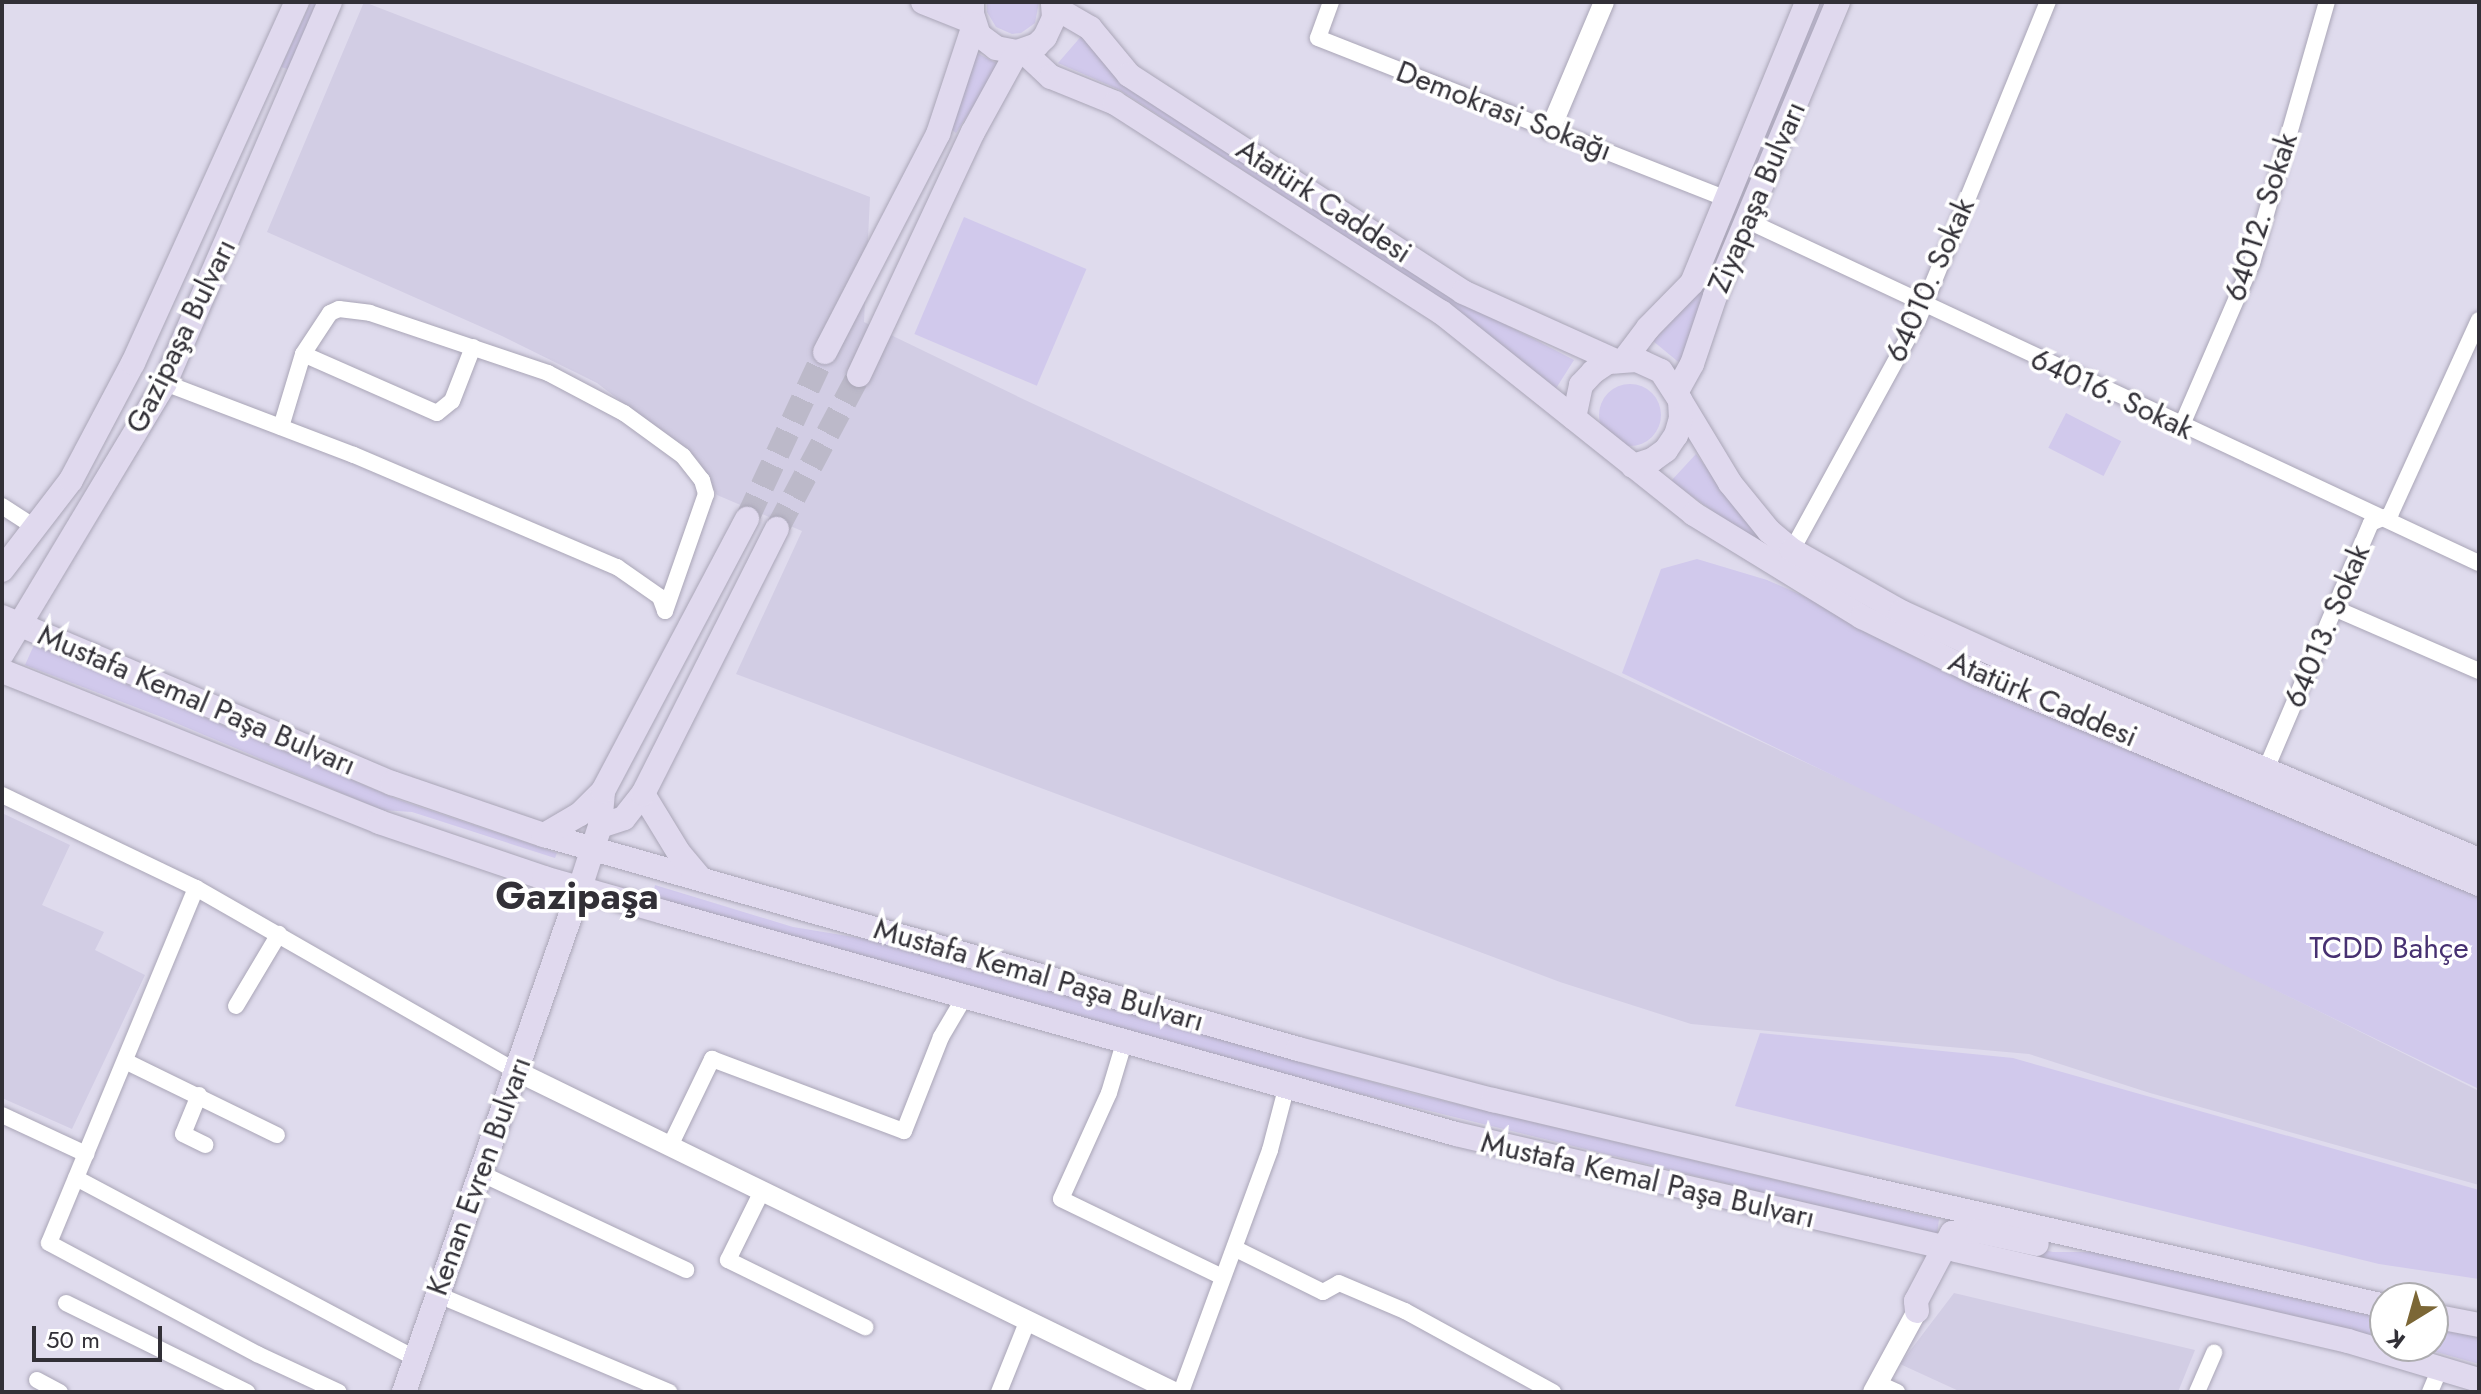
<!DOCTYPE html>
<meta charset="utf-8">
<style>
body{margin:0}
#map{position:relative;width:2481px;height:1394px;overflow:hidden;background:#dfdbed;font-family:Jost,sans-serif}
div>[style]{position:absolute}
.built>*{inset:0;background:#d2cde4}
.green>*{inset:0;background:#d1c9ec;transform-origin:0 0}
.round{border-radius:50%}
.secondary-tunnel>*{height:24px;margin-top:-12px;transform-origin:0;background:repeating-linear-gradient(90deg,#bcb9c9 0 24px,transparent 0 36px)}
.roads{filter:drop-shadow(0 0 2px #aaa6b7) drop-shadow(0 0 2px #aaa6b7)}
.minor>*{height:16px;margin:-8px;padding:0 8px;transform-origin:8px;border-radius:8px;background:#fff}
.tertiary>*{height:20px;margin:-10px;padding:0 10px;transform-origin:10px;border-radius:10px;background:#fff}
.secondary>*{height:24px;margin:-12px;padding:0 12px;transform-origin:12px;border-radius:12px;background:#e0d9ee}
span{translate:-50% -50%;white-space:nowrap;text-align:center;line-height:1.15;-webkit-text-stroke:7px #fff;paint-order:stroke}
.street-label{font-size:30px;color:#323037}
.park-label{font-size:30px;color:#473171}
.district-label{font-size:38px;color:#323037;font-weight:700}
.frame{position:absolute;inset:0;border:4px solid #323037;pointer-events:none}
.north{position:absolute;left:2369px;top:1282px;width:80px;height:80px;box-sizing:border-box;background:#fff;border:2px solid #adacaf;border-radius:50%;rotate:217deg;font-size:22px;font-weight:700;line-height:32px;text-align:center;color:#323037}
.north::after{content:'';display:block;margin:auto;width:28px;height:36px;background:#7c6736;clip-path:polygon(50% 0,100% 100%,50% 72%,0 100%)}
.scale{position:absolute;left:32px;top:1326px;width:130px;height:36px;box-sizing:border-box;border:4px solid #323037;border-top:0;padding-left:10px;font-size:24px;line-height:28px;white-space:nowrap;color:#323037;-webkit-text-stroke:6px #fff;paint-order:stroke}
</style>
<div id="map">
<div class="built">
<div style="clip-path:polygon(364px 2px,870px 197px,864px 322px,1025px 400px,2007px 856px,2479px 1091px,2479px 1185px,2150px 1093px,2029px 1054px,1691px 1024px,1560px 982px,736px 674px,802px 531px,717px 495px,698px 460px,597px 383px,502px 336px,267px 232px)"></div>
<div style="clip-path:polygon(2px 813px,70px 845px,42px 905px,104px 932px,95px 950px,145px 975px,72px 1129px,2px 1098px)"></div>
<div style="clip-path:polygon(1954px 1293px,2195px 1350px,2178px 1392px,1961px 1392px,1900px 1364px)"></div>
</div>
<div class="green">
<div style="clip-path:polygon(311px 2px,320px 2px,288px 69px,281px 67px)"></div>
<div style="clip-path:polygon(1039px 2px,1035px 23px,1021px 33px,1012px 34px,996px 27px,987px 12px,987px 2px)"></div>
<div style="clip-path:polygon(1818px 2px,1829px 2px,1682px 365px,1653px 341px,1703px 287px)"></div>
<div style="clip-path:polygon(1084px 33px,1462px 302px,1574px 360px,1555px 390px,1458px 310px,1120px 90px,1058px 63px)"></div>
<div style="clip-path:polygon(975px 52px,1000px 65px,956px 133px,952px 130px)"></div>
<div style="left:964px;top:217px;width:133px;height:127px;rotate:23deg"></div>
<div class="round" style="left:1599px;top:384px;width:62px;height:62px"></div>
<div style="left:2066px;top:413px;width:62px;height:39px;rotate:27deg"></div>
<div style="clip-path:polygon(1696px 454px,1759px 537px,2479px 870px,1960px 658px,1757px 543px,1671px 481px)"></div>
<div style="clip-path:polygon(1697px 559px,1767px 580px,2479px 892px,2479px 1089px,1622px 673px,1661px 569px)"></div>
<div style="clip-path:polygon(34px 645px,399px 800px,557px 853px,555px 858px,412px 812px,382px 810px,164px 718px,25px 665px)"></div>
<div style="clip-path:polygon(655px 885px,793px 927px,866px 939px,1415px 1094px,1939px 1219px,1937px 1235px,1295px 1078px,652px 898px)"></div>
<div style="clip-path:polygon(1760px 1033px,2013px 1058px,2479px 1190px,2479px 1279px,2379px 1264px,1735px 1106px)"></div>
<div style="clip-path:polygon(1977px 1235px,2053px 1252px,2093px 1252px,2385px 1319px,2385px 1338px,1975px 1244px)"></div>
<div style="clip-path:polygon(2433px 1329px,2479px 1337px,2479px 1364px,2415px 1346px,2433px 1346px)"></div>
</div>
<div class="secondary-tunnel">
<div style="left:747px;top:519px;width:184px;rotate:-65deg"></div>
<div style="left:777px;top:529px;width:174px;rotate:-62deg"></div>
</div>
<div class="roads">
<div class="minor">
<div style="left:1331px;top:2px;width:38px;rotate:110deg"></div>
<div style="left:1318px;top:38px;width:437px;rotate:21.5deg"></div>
<div style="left:1746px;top:220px;width:809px;rotate:25.08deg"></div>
<div style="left:303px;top:354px;width:146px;rotate:23.8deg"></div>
<div style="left:437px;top:413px;width:19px;rotate:-39deg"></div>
<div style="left:452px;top:401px;width:58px;rotate:-68.7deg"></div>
<div style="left:165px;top:383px;width:202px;rotate:20.9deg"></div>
<div style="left:354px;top:455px;width:286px;rotate:23.1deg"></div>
<div style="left:617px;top:567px;width:52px;rotate:34.9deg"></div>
<div style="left:660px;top:597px;width:15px;rotate:70deg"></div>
<div style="left:281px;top:427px;width:76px;rotate:-73.2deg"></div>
<div style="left:303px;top:354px;width:49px;rotate:-56.6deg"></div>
<div style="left:330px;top:313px;width:10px;rotate:-24deg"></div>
<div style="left:339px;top:309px;width:31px;rotate:7deg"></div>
<div style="left:370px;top:313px;width:188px;rotate:18.6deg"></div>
<div style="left:548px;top:373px;width:86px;rotate:27.8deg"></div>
<div style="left:624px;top:413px;width:73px;rotate:36.1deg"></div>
<div style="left:683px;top:456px;width:31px;rotate:52deg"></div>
<div style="left:702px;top:480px;width:15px;rotate:74deg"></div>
<div style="left:706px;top:494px;width:124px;rotate:109.3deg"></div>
<div style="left:2181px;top:427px;width:179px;rotate:-66.6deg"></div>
<div style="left:2252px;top:263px;width:272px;rotate:-74deg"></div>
<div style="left:2px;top:506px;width:40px;rotate:32.9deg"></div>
<div style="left:1792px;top:550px;width:262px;rotate:-61.3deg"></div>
<div style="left:1918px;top:320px;width:344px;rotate:-67.8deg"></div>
<div style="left:2334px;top:608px;width:158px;rotate:23.5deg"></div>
<div style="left:2266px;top:769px;width:267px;rotate:-66.9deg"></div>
<div style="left:2371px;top:523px;width:21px;rotate:-23deg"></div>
<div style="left:2390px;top:515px;width:214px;rotate:-65.5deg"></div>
<div style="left:2px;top:795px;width:215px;rotate:25.6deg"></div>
<div style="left:196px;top:888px;width:369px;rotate:29.8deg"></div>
<div style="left:196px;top:888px;width:384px;rotate:112.5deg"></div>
<div style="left:49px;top:1243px;width:236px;rotate:28.1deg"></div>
<div style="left:257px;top:1354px;width:90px;rotate:24.9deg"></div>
<div style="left:236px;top:1006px;width:84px;rotate:-59.2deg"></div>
<div style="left:1124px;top:1043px;width:52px;rotate:106.7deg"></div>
<div style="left:1109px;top:1093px;width:116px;rotate:114.4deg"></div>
<div style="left:1061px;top:1199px;width:179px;rotate:25.8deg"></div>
<div style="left:125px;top:1061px;width:169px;rotate:26deg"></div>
<div style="left:199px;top:1095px;width:42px;rotate:112.3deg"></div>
<div style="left:183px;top:1134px;width:25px;rotate:26deg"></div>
<div style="left:2px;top:1115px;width:93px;rotate:24.9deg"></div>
<div style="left:670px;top:1146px;width:97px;rotate:-64.2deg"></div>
<div style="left:712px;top:1059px;width:205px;rotate:20.6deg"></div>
<div style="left:904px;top:1131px;width:101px;rotate:-68.5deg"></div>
<div style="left:941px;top:1037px;width:45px;rotate:-59.5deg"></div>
<div style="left:480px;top:1173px;width:228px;rotate:25.2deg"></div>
<div style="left:76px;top:1178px;width:384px;rotate:28deg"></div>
<div style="left:762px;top:1191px;width:77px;rotate:116.2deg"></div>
<div style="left:728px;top:1260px;width:153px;rotate:26.1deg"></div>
<div style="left:1236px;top:1249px;width:97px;rotate:26.3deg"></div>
<div style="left:1323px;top:1292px;width:18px;rotate:-29deg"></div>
<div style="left:1339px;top:1283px;width:72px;rotate:23deg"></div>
<div style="left:1405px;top:1311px;width:169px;rotate:28.7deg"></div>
<div style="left:436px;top:1294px;width:253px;rotate:22.8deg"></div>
<div style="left:66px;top:1303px;width:202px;rotate:26.2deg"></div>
<div style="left:37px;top:1380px;width:26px;rotate:28deg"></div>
<div style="left:1877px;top:1383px;width:22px;rotate:24deg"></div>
<div style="left:999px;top:1392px;width:78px;rotate:-68.1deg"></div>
<div style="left:1181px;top:1392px;width:258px;rotate:-69.8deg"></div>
<div style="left:1270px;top:1150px;width:63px;rotate:-75.3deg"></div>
<div style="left:2197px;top:1392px;width:43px;rotate:-66.4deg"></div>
<div style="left:2430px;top:1392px;width:26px;rotate:-67deg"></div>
</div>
<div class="tertiary">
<div style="left:1550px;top:130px;width:139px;rotate:-67.1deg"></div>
<div style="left:516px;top:1071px;width:732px;rotate:26.01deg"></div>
<div style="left:1873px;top:1392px;width:92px;rotate:-61.5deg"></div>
</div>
<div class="secondary">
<div style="left:923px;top:2px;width:54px;rotate:21.8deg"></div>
<div style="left:972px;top:2px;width:12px;rotate:90deg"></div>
<div style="left:972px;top:14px;width:22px;rotate:72deg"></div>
<div style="left:979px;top:35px;width:21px;rotate:37deg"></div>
<div style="left:996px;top:48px;width:21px;rotate:11deg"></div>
<div style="left:1017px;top:52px;width:21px;rotate:-19deg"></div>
<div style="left:1037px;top:45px;width:11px;rotate:-45deg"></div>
<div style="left:1045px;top:37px;width:21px;rotate:-65deg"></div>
<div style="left:1054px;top:18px;width:16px;rotate:-94deg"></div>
<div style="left:1054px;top:7px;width:42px;rotate:30.3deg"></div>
<div style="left:1090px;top:28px;width:61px;rotate:50.3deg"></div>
<div style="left:1129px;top:75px;width:398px;rotate:33deg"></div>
<div style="left:1463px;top:292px;width:168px;rotate:24.3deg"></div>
<div style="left:1023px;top:51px;width:38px;rotate:43deg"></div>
<div style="left:1051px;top:77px;width:69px;rotate:22.1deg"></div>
<div style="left:1115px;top:103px;width:387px;rotate:32.7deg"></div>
<div style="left:1441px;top:312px;width:324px;rotate:38.6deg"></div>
<div style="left:1694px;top:514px;width:197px;rotate:31.5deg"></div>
<div style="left:1862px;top:617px;width:129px;rotate:26.2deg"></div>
<div style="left:1978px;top:674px;width:543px;rotate:22.74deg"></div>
<div style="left:825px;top:352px;width:246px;rotate:-62.6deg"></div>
<div style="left:938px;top:134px;width:115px;rotate:-71.7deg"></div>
<div style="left:1624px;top:360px;width:40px;rotate:-53deg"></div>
<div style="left:1648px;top:328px;width:63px;rotate:-45.6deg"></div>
<div style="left:1692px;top:283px;width:304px;rotate:-67.7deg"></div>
<div style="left:859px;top:375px;width:268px;rotate:-64.9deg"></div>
<div style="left:973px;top:132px;width:91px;rotate:-61.2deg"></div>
<div style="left:1677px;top:391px;width:31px;rotate:-61deg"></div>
<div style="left:1692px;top:364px;width:72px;rotate:-71.3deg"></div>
<div style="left:1715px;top:296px;width:319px;rotate:-67.3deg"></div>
<div style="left:1680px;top:400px;width:97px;rotate:58.9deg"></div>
<div style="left:1730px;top:483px;width:62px;rotate:50.9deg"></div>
<div style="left:1769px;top:531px;width:30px;rotate:40deg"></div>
<div style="left:1792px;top:550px;width:125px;rotate:29.6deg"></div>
<div style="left:1901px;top:612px;width:119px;rotate:24.4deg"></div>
<div style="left:2009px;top:661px;width:510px;rotate:22.95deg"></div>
<div style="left:1574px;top:418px;width:34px;rotate:-78deg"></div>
<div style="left:1581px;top:385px;width:18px;rotate:-47deg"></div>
<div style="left:1593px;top:372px;width:18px;rotate:-34deg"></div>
<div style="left:1608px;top:362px;width:29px;rotate:-4deg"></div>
<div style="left:1637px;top:360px;width:26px;rotate:25deg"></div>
<div style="left:1661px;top:371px;width:35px;rotate:57deg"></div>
<div style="left:1680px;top:400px;width:18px;rotate:87deg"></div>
<div style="left:1681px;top:418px;width:18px;rotate:106deg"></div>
<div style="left:1676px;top:435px;width:18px;rotate:124deg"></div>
<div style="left:1666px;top:450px;width:17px;rotate:144deg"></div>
<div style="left:1652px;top:460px;width:20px;rotate:162deg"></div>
<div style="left:2px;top:570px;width:113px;rotate:-52.5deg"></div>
<div style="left:71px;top:480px;width:132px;rotate:-62.1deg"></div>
<div style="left:133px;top:363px;width:397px;rotate:-65.6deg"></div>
<div style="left:2px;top:617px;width:424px;rotate:23.1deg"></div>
<div style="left:392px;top:783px;width:161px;rotate:18.9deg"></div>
<div style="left:544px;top:835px;width:784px;rotate:15.84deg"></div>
<div style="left:1298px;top:1049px;width:202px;rotate:14.7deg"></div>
<div style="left:1493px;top:1100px;width:382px;rotate:13.3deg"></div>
<div style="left:1865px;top:1188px;width:533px;rotate:12.79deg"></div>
<div style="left:2px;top:654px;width:316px;rotate:-59deg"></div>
<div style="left:165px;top:383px;width:415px;rotate:-66.6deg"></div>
<div style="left:2px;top:671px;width:406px;rotate:21.8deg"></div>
<div style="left:379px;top:822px;width:174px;rotate:18.7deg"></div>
<div style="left:544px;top:878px;width:124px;rotate:15.9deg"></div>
<div style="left:663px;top:912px;width:823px;rotate:15.64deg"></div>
<div style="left:1456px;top:1134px;width:916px;rotate:13.06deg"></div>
<div style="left:2348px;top:1341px;width:137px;rotate:16.6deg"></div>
<div style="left:643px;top:794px;width:69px;rotate:58.6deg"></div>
<div style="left:679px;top:853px;width:33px;rotate:50deg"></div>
<div style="left:600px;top:826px;width:25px;rotate:-18deg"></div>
<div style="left:624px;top:818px;width:31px;rotate:-52deg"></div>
<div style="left:643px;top:794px;width:297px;rotate:-63.2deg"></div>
<div style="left:544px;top:835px;width:42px;rotate:-30.3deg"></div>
<div style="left:580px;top:814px;width:33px;rotate:-45deg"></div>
<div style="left:1917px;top:1311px;width:10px;rotate:-96deg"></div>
<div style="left:1916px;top:1301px;width:77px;rotate:-62.1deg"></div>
<div style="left:1952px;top:1233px;width:26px;rotate:-4deg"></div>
<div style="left:1978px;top:1231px;width:60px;rotate:12.4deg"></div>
<div style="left:2433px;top:1316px;width:47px;rotate:11.1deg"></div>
<div style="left:404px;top:1392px;width:534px;rotate:-70.75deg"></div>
<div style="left:580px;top:888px;width:65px;rotate:-72.1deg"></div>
<div style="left:600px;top:826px;width:35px;rotate:-85deg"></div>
<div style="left:603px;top:791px;width:308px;rotate:-62.1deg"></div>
</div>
</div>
<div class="street-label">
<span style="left:1504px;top:111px;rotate:21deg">Demokrasi Sokağı</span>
<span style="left:1757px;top:197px;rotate:-67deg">Ziyapaşa Bulvarı</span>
<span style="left:1324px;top:201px;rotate:33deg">Atatürk Caddesi</span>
<span style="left:2261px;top:217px;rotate:-72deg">64012. Sokak</span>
<span style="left:1930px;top:280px;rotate:-66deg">64010. Sokak</span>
<span style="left:181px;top:336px;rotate:-64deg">Gazipaşa Bulvarı</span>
<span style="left:2112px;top:394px;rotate:25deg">64016. Sokak</span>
<span style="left:2327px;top:626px;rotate:-67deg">64013. Sokak</span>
<span style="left:2043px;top:699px;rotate:23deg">Atatürk Caddesi</span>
<span style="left:197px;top:700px;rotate:23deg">Mustafa Kemal Paşa Bulvarı</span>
<span style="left:1039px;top:975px;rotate:16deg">Mustafa Kemal Paşa Bulvarı</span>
<span style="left:479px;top:1176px;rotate:-70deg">Kenan Evren Bulvarı</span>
<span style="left:1648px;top:1180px;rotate:13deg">Mustafa Kemal Paşa Bulvarı</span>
</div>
<div class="park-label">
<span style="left:2389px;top:948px">TCDD Bahçe</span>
</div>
<div class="district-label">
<span style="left:577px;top:896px">Gazipaşa</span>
</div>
<div class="frame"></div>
<div class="north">K</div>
<div class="scale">50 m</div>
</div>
